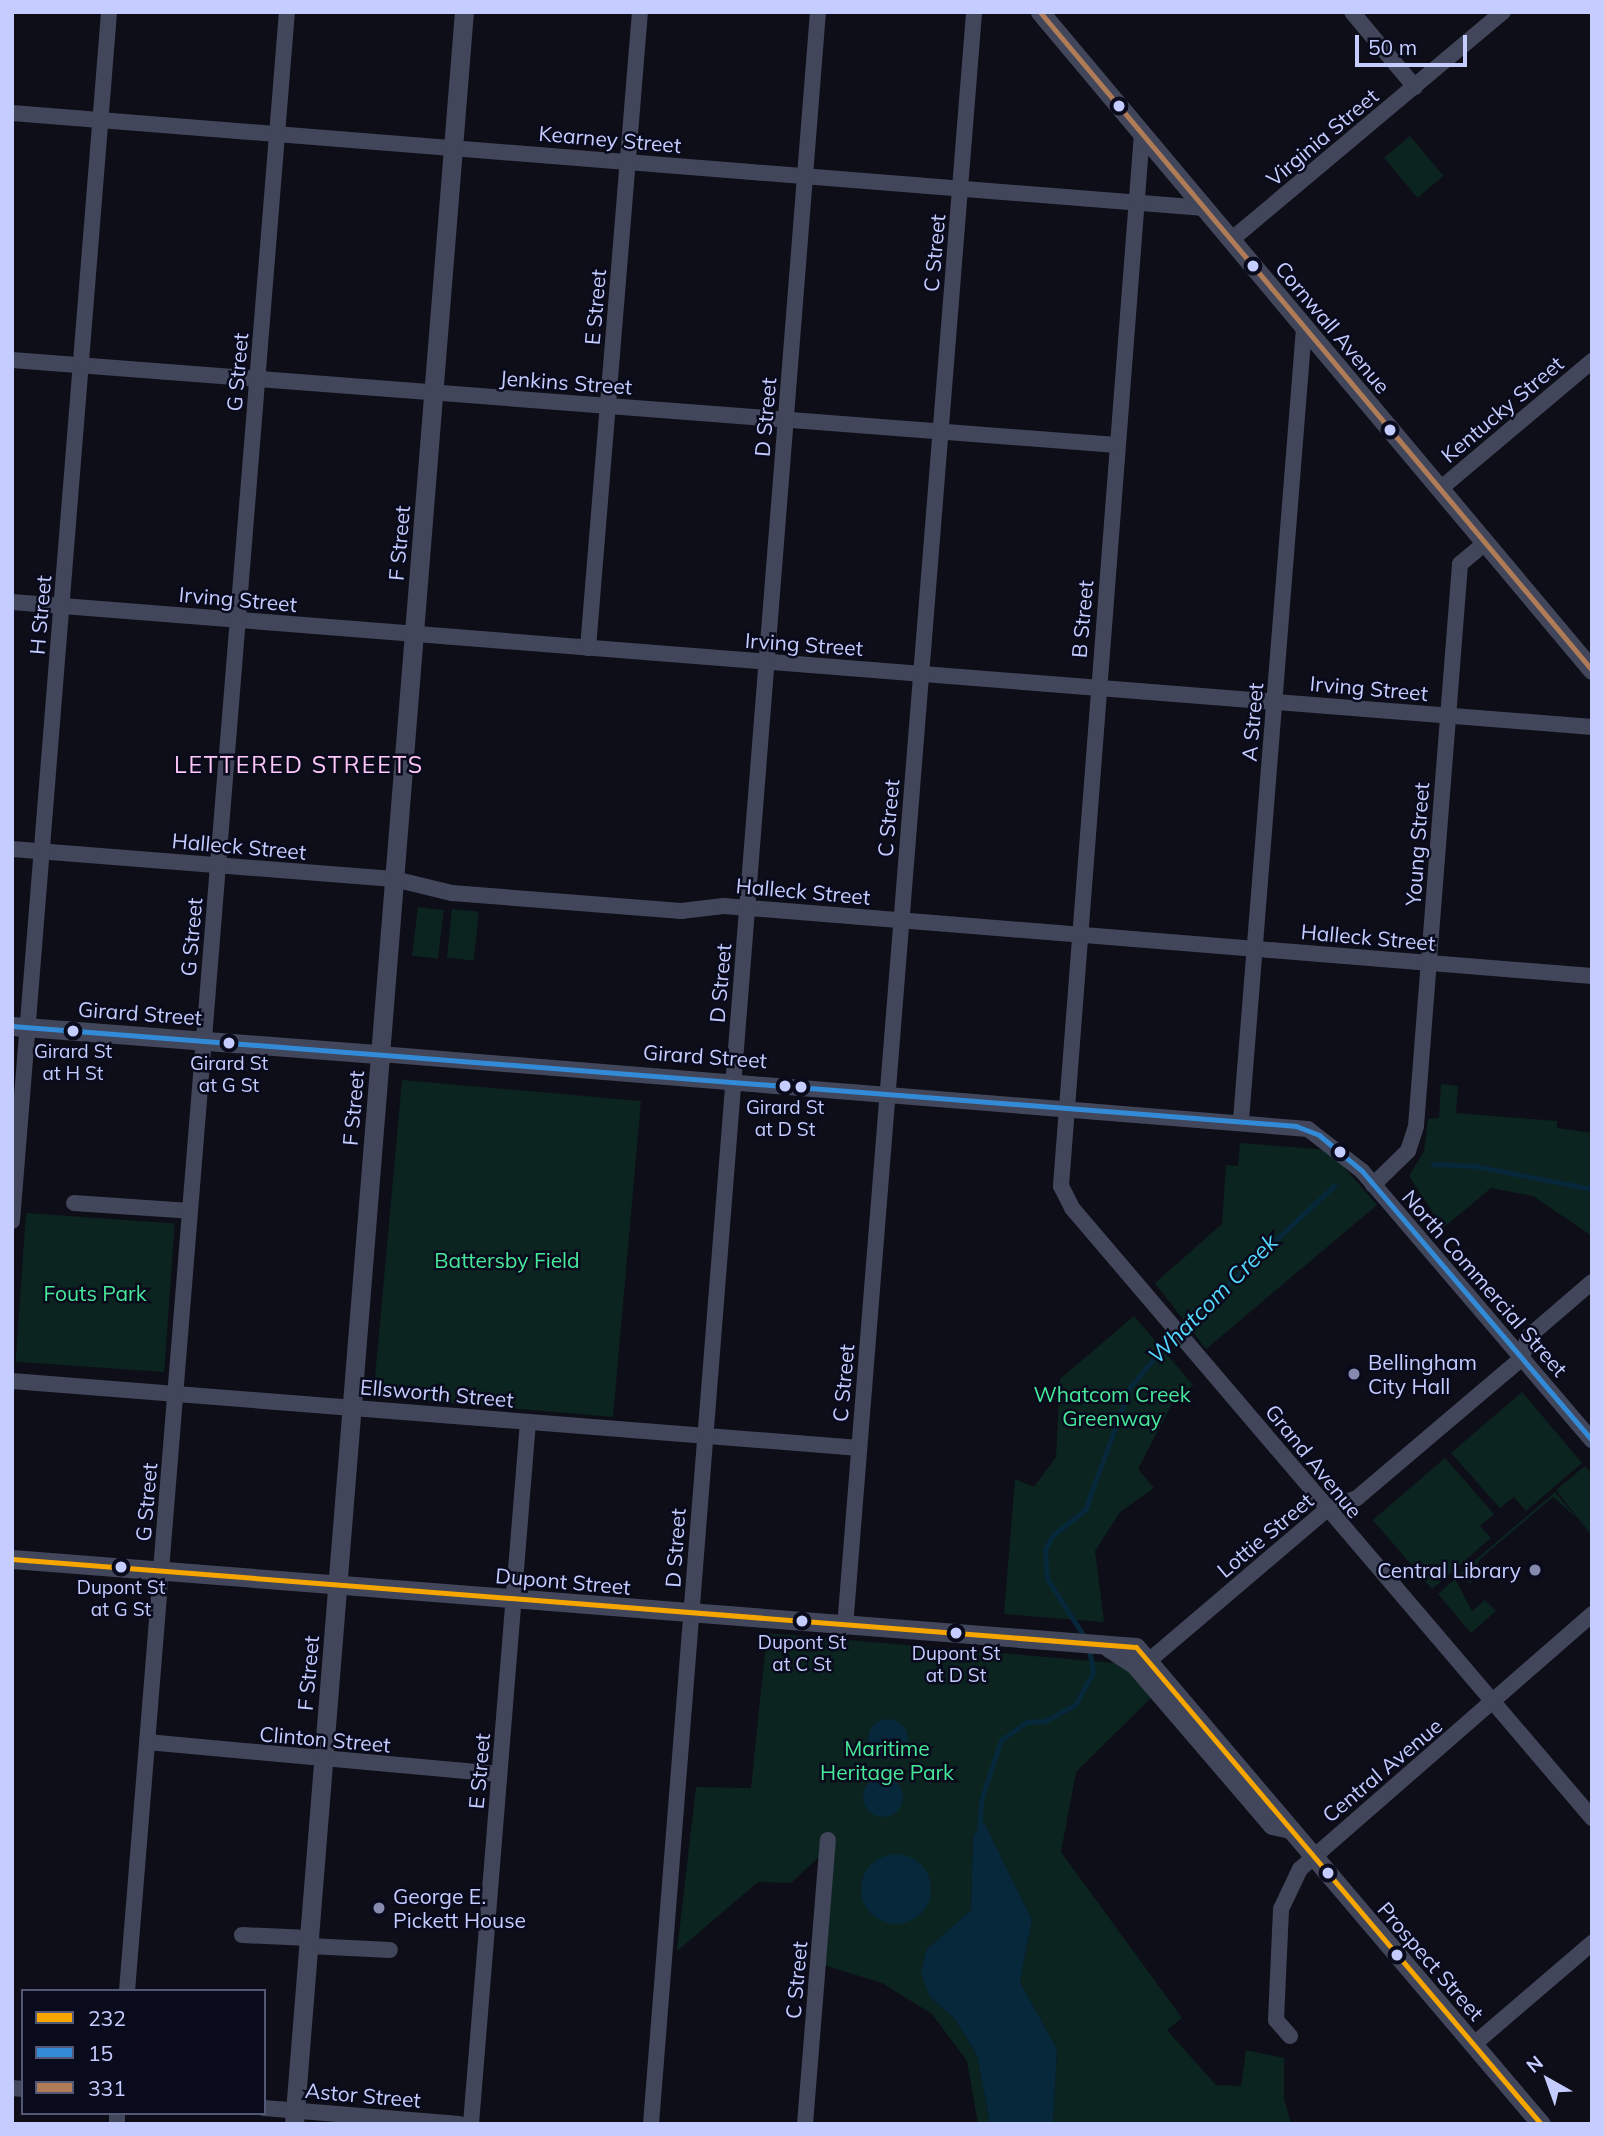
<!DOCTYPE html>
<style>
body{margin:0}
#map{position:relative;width:1604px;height:2136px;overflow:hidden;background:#0e0e18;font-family:Mulish,sans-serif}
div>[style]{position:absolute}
.green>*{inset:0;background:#0c241f;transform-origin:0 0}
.water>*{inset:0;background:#07273b}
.round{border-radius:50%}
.stream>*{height:4.5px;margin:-2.25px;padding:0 2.25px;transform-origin:2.25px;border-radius:2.25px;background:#07273b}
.minor>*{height:16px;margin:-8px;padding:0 8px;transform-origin:8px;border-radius:8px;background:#41465a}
.tertiary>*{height:19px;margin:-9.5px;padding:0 9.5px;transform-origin:9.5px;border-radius:9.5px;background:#41465a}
.bus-1>*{height:5px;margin:-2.5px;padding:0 2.5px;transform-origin:2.5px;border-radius:2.5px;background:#f7a600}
.bus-2>*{height:5px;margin:-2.5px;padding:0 2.5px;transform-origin:2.5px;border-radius:2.5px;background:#338bd7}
.bus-3>*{height:5px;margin:-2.5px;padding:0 2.5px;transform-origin:2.5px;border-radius:2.5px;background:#b07c57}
.dots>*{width:19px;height:19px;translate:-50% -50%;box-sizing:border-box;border:4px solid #090b1d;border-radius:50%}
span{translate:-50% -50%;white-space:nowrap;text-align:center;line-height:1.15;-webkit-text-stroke:5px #090b1d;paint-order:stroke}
.bus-label{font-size:19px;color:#c5ccff}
.street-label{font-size:21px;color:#c5ccff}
.park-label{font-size:21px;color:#47e99a}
.poi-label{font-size:21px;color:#c5ccff}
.left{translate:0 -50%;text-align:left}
.right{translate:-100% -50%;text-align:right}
.neighbourhood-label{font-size:23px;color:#ffc7f8;letter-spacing:2px}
.water-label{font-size:23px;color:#53d8ff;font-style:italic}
.frame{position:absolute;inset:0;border:14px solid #c5ccff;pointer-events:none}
.legend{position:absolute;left:21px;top:1989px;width:245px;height:126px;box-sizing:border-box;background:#090b1d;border:2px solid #545877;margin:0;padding:9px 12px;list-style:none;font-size:21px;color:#c5ccff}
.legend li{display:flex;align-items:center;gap:14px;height:35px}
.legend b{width:35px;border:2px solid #545877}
.north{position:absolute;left:1513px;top:2045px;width:70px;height:70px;-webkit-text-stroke:5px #090b1d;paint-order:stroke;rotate:320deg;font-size:19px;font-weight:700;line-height:28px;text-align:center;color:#c5ccff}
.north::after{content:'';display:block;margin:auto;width:24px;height:32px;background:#c5ccff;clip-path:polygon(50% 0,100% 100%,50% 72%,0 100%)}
.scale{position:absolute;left:1355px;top:35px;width:112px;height:32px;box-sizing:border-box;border:4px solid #c5ccff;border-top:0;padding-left:9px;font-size:21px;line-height:24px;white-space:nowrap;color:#c5ccff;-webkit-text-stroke:5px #090b1d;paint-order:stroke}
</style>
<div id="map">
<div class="green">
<div style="left:1410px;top:136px;width:52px;height:34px;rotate:50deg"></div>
<div style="left:418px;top:907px;width:26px;height:49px;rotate:7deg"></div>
<div style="left:452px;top:909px;width:27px;height:49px;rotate:6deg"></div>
<div style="clip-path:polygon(402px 1080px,641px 1101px,613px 1417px,391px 1398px,375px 1378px)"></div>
<div style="clip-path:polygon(1441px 1084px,1458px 1086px,1456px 1113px,1557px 1121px,1557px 1128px,1592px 1133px,1592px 1236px,1533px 1196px,1491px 1188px,1443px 1228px,1409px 1176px,1424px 1151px,1428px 1119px,1439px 1118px)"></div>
<div style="clip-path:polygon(1240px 1143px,1329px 1150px,1377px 1205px,1206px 1349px,1155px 1283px,1222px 1224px,1226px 1165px,1238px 1166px)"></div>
<div style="left:26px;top:1213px;width:149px;height:149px;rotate:4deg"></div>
<div style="clip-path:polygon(1134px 1316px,1193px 1385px,1172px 1404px,1138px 1469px,1154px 1488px,1120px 1512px,1095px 1551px,1104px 1622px,1004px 1614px,1015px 1479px,1034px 1487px,1056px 1457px,1060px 1379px)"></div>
<div style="clip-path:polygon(1522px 1392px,1582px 1463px,1526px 1511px,1514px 1497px,1500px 1508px,1451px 1453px)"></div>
<div style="clip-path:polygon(1445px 1458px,1494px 1514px,1480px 1526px,1491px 1538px,1432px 1589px,1373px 1520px)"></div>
<div style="clip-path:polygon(1585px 1466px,1592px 1474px,1592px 1536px,1556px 1490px)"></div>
<div style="clip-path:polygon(1555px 1492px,1577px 1518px,1553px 1497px,1480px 1559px,1470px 1584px,1460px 1573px)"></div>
<div style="clip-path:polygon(1455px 1579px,1472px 1611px,1485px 1600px,1496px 1611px,1471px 1633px,1438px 1594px)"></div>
<div style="clip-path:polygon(767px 1633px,1127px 1664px,1153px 1696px,1076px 1772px,1061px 1852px,1182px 2018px,1167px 2030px,1216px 2085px,1241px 2086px,1246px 2050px,1284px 2058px,1284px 2098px,1291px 2124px,1053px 2124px,1057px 2049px,1020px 1982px,1032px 1920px,984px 1823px,973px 1835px,971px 1910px,926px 1950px,930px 1997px,954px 2018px,977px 2055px,990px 2124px,978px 2124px,967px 2061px,932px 2014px,882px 1983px,811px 1961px,821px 1855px,791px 1883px,758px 1882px,677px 1951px,696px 1787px,751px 1788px)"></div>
</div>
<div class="water">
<div class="round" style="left:868px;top:1719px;width:40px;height:40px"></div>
<div class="round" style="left:863px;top:1777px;width:40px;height:40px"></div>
<div style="clip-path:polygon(984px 1822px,1032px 1920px,1020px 1982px,1057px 2049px,1053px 2124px,990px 2124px,977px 2055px,954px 2018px,930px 1997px,921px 1974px,926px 1950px,971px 1910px,973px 1835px)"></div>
<div class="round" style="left:861px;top:1854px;width:70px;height:70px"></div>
</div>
<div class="stream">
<div style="left:1433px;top:1164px;width:42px;rotate:2.7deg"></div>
<div style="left:1475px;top:1166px;width:119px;rotate:11.1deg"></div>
<div style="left:1181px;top:1328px;width:209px;rotate:-42.9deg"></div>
<div style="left:1085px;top:1638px;width:70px;rotate:-122.8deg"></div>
<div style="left:1047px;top:1579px;width:29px;rotate:-94deg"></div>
<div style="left:1045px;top:1550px;width:16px;rotate:-63deg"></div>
<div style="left:1052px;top:1536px;width:42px;rotate:-38.2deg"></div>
<div style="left:1085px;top:1510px;width:131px;rotate:-69.9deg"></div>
<div style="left:1130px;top:1387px;width:70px;rotate:-49.7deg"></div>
<div style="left:979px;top:1833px;width:32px;rotate:-86deg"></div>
<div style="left:981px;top:1801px;width:64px;rotate:-71.8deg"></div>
<div style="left:1001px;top:1740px;width:32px;rotate:-35deg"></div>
<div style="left:1027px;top:1722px;width:18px;rotate:-3deg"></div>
<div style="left:1045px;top:1721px;width:34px;rotate:-28deg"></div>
<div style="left:1075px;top:1705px;width:38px;rotate:-61deg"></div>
<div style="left:1093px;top:1672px;width:23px;rotate:-100deg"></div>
</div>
<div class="minor">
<div style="left:1352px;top:12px;width:98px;rotate:50deg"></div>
<div style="left:12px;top:113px;width:1196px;rotate:4.56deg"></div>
<div style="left:1142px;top:133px;width:1056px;rotate:94.4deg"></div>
<div style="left:1061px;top:1186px;width:25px;rotate:63deg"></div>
<div style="left:1072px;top:1208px;width:802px;rotate:49.55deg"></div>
<div style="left:1231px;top:240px;width:355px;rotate:-40deg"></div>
<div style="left:12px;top:360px;width:1108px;rotate:4.4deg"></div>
<div style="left:1440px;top:489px;width:199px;rotate:-40.1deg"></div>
<div style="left:12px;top:602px;width:1585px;rotate:4.52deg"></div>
<div style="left:588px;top:648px;width:638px;rotate:-85.33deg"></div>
<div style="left:12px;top:849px;width:383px;rotate:4.5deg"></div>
<div style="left:394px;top:879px;width:60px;rotate:13.6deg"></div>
<div style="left:452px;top:893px;width:230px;rotate:4.5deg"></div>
<div style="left:681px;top:911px;width:43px;rotate:-6.6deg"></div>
<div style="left:724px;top:906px;width:871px;rotate:4.61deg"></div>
<div style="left:380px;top:1054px;width:931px;rotate:4.62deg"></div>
<div style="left:1308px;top:1129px;width:68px;rotate:37.9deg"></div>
<div style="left:1362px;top:1171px;width:354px;rotate:49.5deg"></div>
<div style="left:1241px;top:1120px;width:795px;rotate:-85.45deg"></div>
<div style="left:1373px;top:1185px;width:49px;rotate:-44.2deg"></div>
<div style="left:1408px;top:1151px;width:26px;rotate:-72deg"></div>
<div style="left:1416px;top:1126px;width:564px;rotate:-85.52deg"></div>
<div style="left:1460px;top:564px;width:33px;rotate:-40deg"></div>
<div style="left:74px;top:1203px;width:116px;rotate:3.9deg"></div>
<div style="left:12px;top:1221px;width:1213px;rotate:-85.41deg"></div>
<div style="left:12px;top:1381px;width:850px;rotate:4.52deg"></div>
<div style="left:845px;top:1627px;width:1620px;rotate:-85.43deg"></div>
<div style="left:1151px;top:1659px;width:231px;rotate:-40.4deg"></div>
<div style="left:1327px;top:1509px;width:32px;rotate:-20deg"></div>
<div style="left:1357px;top:1498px;width:198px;rotate:-40.3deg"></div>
<div style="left:1508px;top:1370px;width:18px;rotate:-41deg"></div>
<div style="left:1522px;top:1358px;width:22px;rotate:-74deg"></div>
<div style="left:1528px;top:1337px;width:84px;rotate:-40.7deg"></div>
<div style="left:147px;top:1742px;width:353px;rotate:5.2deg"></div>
<div style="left:242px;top:1935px;width:67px;rotate:2.6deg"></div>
<div style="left:309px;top:1946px;width:81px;rotate:2.8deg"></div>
<div style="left:127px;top:1991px;width:1985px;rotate:-85.38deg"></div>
<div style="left:1290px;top:2036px;width:21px;rotate:-131deg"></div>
<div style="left:1276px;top:2020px;width:111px;rotate:-87.4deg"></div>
<div style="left:1281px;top:1909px;width:44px;rotate:-64.6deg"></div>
<div style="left:1300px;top:1869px;width:388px;rotate:-41.1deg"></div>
<div style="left:1473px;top:2045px;width:157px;rotate:-40.6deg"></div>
<div style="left:12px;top:2088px;width:11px;rotate:5deg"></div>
<div style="left:264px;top:2108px;width:196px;rotate:4.7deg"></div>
<div style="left:117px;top:2124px;width:11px;rotate:-90deg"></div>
<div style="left:471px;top:2124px;width:704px;rotate:-85.36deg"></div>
<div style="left:651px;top:2124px;width:2119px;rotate:-85.48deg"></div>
<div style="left:805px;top:2124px;width:285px;rotate:-85.4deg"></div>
</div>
<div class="tertiary">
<div style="left:1040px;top:12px;width:859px;rotate:50.01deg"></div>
<div style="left:12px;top:1026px;width:369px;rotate:4.4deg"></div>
<div style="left:12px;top:1559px;width:1127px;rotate:4.48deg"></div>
<div style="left:1136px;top:1647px;width:626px;rotate:49.67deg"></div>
<div style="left:1109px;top:1648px;width:30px;rotate:33deg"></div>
<div style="left:1134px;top:1664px;width:212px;rotate:49.4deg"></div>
<div style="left:1272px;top:1825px;width:14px;rotate:12deg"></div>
<div style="left:294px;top:2124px;width:2119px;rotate:-85.4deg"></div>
</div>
<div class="bus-1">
<div style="left:12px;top:1559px;width:1127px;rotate:4.48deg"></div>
<div style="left:1136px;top:1647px;width:626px;rotate:49.67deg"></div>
</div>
<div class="bus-2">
<div style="left:12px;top:1026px;width:1288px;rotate:4.45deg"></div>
<div style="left:1296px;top:1126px;width:25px;rotate:21deg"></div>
<div style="left:1319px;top:1135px;width:56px;rotate:39.9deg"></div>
<div style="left:1362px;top:1171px;width:354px;rotate:49.5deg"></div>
</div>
<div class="bus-3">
<div style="left:1040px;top:12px;width:859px;rotate:50.01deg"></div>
</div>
<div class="dots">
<div style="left:1119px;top:106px;background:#c5ccff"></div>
<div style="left:1253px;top:266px;background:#c5ccff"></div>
<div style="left:1390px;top:430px;background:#c5ccff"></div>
<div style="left:73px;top:1031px;background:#c5ccff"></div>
<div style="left:229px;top:1043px;background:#c5ccff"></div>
<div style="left:785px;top:1086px;background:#c5ccff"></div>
<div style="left:801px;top:1087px;background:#c5ccff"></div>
<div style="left:1340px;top:1152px;background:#c5ccff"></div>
<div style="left:1354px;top:1374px;background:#858aae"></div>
<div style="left:121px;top:1567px;background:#c5ccff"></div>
<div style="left:1535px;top:1570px;background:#858aae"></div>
<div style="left:802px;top:1621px;background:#c5ccff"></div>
<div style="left:956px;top:1633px;background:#c5ccff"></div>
<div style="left:1328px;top:1873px;background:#c5ccff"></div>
<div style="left:379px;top:1908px;background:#858aae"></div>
<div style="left:1397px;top:1955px;background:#c5ccff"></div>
</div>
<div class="bus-label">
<span style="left:73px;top:1063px">Girard St<br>at H St</span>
<span style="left:229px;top:1075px">Girard St<br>at G St</span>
<span style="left:785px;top:1119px">Girard St<br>at D St</span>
<span style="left:121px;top:1599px">Dupont St<br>at G St</span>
<span style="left:802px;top:1654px">Dupont St<br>at C St</span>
<span style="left:956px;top:1665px">Dupont St<br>at D St</span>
</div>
<div class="street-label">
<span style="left:1322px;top:137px;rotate:-40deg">Virginia Street</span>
<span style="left:610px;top:139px;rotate:5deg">Kearney Street</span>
<span style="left:934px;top:253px;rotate:-85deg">C Street</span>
<span style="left:595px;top:307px;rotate:-85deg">E Street</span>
<span style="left:1333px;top:327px;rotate:50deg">Cornwall Avenue</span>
<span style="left:237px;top:372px;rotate:-85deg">G Street</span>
<span style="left:566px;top:382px;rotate:4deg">Jenkins Street</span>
<span style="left:1502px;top:409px;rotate:-40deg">Kentucky Street</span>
<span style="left:765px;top:417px;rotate:-85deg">D Street</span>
<span style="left:399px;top:543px;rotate:-85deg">F Street</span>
<span style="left:238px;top:599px;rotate:5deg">Irving Street</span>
<span style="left:40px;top:615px;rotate:-85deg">H Street</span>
<span style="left:1082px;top:619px;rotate:-85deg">B Street</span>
<span style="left:804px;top:644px;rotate:4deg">Irving Street</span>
<span style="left:1369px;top:688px;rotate:5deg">Irving Street</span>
<span style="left:1252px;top:722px;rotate:-85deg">A Street</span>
<span style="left:888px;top:818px;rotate:-85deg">C Street</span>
<span style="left:1417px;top:844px;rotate:-86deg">Young Street</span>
<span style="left:239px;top:846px;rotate:5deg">Halleck Street</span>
<span style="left:803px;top:891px;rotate:5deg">Halleck Street</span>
<span style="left:191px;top:937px;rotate:-85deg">G Street</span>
<span style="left:1368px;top:937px;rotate:5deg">Halleck Street</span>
<span style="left:720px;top:983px;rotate:-85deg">D Street</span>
<span style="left:140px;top:1013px;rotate:4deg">Girard Street</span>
<span style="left:705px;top:1056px;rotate:4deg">Girard Street</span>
<span style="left:353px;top:1108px;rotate:-85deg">F Street</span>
<span style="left:1485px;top:1283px;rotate:49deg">North Commercial Street</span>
<span style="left:843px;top:1383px;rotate:-85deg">C Street</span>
<span style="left:437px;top:1393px;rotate:5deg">Ellsworth Street</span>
<span style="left:1314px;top:1461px;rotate:51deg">Grand Avenue</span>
<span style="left:146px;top:1502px;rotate:-85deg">G Street</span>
<span style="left:1265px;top:1535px;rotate:-40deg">Lottie Street</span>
<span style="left:675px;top:1548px;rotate:-86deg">D Street</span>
<span style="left:563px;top:1581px;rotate:5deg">Dupont Street</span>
<span style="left:308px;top:1673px;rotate:-85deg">F Street</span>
<span style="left:325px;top:1739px;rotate:5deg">Clinton Street</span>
<span style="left:1382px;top:1770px;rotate:-40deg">Central Avenue</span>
<span style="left:479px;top:1771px;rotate:-85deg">E Street</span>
<span style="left:1431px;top:1961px;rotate:49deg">Prospect Street</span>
<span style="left:796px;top:1980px;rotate:-85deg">C Street</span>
<span style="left:363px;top:2095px;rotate:5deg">Astor Street</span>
</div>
<div class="park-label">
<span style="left:507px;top:1260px">Battersby Field</span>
<span style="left:95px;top:1293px">Fouts Park</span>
<span style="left:1112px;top:1406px">Whatcom Creek<br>Greenway</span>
<span style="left:887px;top:1760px">Maritime<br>Heritage Park</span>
</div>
<div class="poi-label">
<span class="left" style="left:1368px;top:1374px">Bellingham<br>City Hall</span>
<span class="right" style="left:1521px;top:1570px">Central Library</span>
<span class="left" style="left:393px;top:1908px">George E.<br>Pickett House</span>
</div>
<div class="neighbourhood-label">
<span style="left:299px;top:765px">LETTERED STREETS</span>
</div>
<div class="water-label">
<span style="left:1213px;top:1299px;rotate:-45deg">Whatcom Creek</span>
</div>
<div class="frame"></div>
<ul class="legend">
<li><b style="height:9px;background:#f7a600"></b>232</li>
<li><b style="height:9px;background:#338bd7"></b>15</li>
<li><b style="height:9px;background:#b07c57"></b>331</li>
</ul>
<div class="north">N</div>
<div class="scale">50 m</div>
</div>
